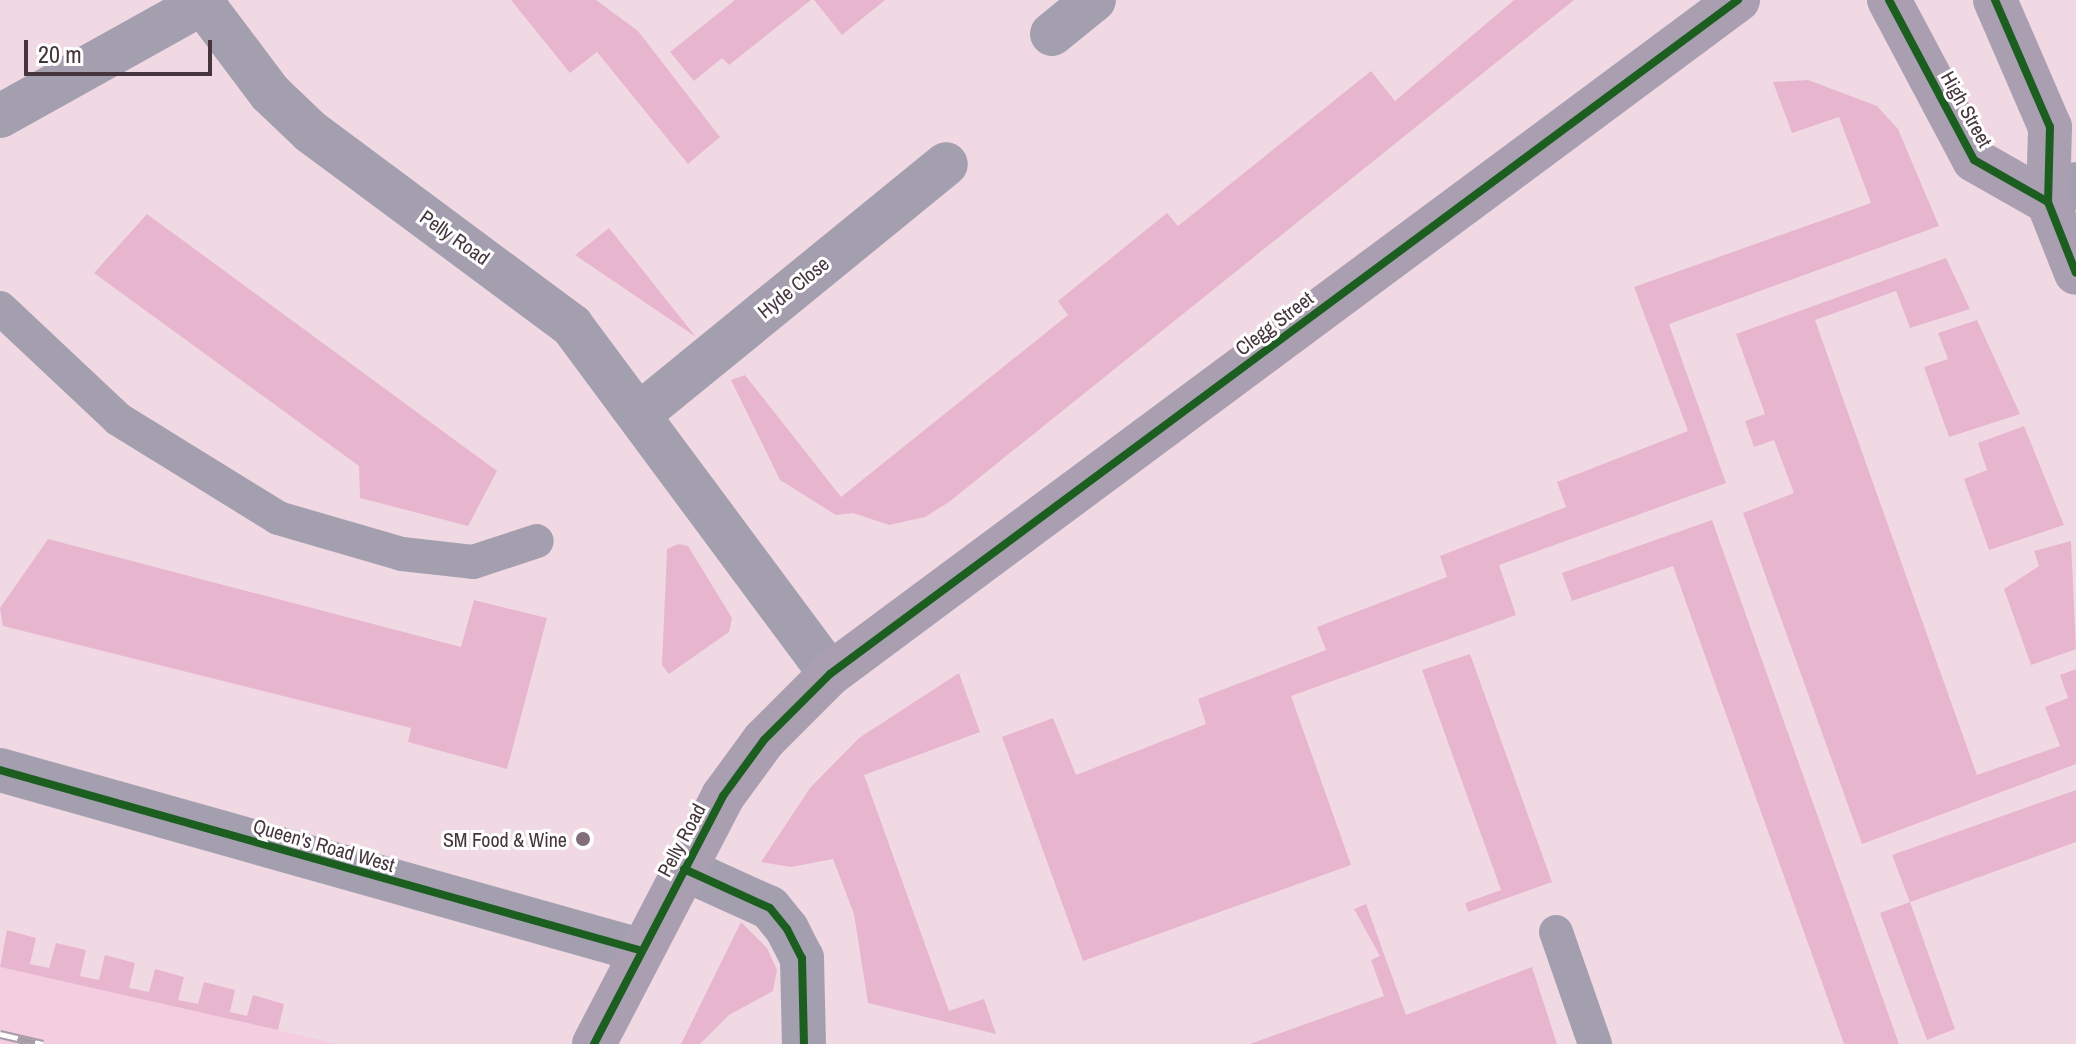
<!DOCTYPE html>
<style>
body{margin:0}
#map{position:relative;width:2076px;height:1044px;overflow:hidden;background:#f1d9e4;font-family:"Archivo Narrow",sans-serif}
div>[style]{position:absolute}
.built>*{inset:0;background:#f4cde0}
.green>*{inset:0;background:#e7b6ce}
.service>*{height:34px;margin:-17px;padding:0 17px;transform-origin:17px;border-radius:17px;background:#a49faf}
.minor>*{height:44px;margin:-22px;padding:0 22px;transform-origin:22px;border-radius:22px;background:#a49faf}
.primary>*{height:44px;margin:-22px;padding:0 22px;transform-origin:22px;border-radius:22px;background:#aa9fb1}
.rail>*{height:9px;margin-top:-4.5px;transform-origin:0;background:repeating-linear-gradient(90deg,#fefefe 0 18px,#a69ca8 0 36px);box-sizing:border-box;border-block:2px solid #a69ca8}
.cycleway>*{height:8px;margin:-4px;padding:0 4px;transform-origin:4px;border-radius:4px;background:#1b5e20}
.dots>*{width:22px;height:22px;translate:-50% -50%;box-sizing:border-box;border:4px solid #fefefe;border-radius:50%}
span{translate:-50% -50%;white-space:nowrap;text-align:center;line-height:1.15;-webkit-text-stroke:6px #fefefe;paint-order:stroke}
.street-label{font-size:20px;color:#47353e}
.poi-label{font-size:20px;color:#47353e}
.right{translate:-100% -50%;text-align:right}
.scale{position:absolute;left:24px;top:40px;width:188px;height:36px;box-sizing:border-box;border:4px solid #47353e;border-top:0;padding-left:10px;font-size:24px;line-height:28px;white-space:nowrap;color:#47353e;-webkit-text-stroke:6px #fefefe;paint-order:stroke}
</style>
<div id="map">
<div class="built">
<div style="clip-path:polygon(0 967px,338px 1044px,0 1044px)"></div>
</div>
<div class="green">
<div style="clip-path:polygon(511px 0,596px 0,638px 31px,720px 137px,688px 164px,597px 52px,570px 73px)"></div>
<div style="clip-path:polygon(735px 0,811px 0,729px 65px,722px 58px,694px 81px,670px 52px)"></div>
<div style="clip-path:polygon(814px 0,885px 0,842px 35px)"></div>
<div style="clip-path:polygon(1514px 0,1574px 0,949px 502px,925px 517px,889px 525px,853px 513px,836px 515px,780px 480px,731px 380px,745px 375px,841px 497px,1068px 315px,1058px 301px,1167px 213px,1178px 226px,1371px 71px,1395px 101px)"></div>
<div style="clip-path:polygon(1808px 80px,1877px 106px,1898px 129px,1939px 226px,1669px 324px,1726px 483px,1499px 565px,1516px 615px,1291px 696px,1351px 865px,1083px 961px,1002px 737px,1053px 718px,1076px 775px,1206px 724px,1198px 699px,1326px 650px,1317px 627px,1447px 577px,1440px 556px,1566px 507px,1557px 482px,1688px 431px,1634px 287px,1871px 203px,1839px 117px,1792px 133px,1773px 82px)"></div>
<div style="clip-path:polygon(147px 214px,497px 471px,468px 526px,360px 498px,359px 466px,94px 273px)"></div>
<div style="clip-path:polygon(609px 228px,696px 337px,575px 255px)"></div>
<div style="clip-path:polygon(1946px 258px,1970px 309px,1910px 328px,1896px 291px,1815px 320px,1977px 775px,2060px 746px,2045px 707px,2068px 698px,2060px 675px,2076px 669px,2076px 764px,1862px 844px,1743px 513px,1794px 493px,1774px 440px,1754px 447px,1745px 421px,1765px 414px,1736px 334px)"></div>
<div style="clip-path:polygon(1977px 320px,2020px 414px,1949px 437px,1924px 367px,1948px 359px,1938px 333px)"></div>
<div style="clip-path:polygon(2024px 426px,2064px 525px,1989px 550px,1964px 479px,1987px 470px,1978px 443px)"></div>
<div style="clip-path:polygon(1712px 520px,1722px 548px,1899px 1044px,1844px 1044px,1673px 566px,1572px 601px,1562px 573px)"></div>
<div style="clip-path:polygon(48px 539px,461px 647px,474px 600px,547px 618px,507px 769px,408px 742px,411px 728px,3px 626px,0 608px)"></div>
<div style="clip-path:polygon(2071px 541px,2076px 649px,2031px 665px,2004px 589px,2039px 566px,2034px 551px)"></div>
<div style="clip-path:polygon(678px 544px,688px 546px,732px 618px,729px 632px,669px 674px,662px 665px,667px 549px)"></div>
<div style="clip-path:polygon(1470px 654px,1552px 882px,1468px 912px,1465px 903px,1501px 890px,1422px 670px)"></div>
<div style="clip-path:polygon(959px 673px,980px 732px,864px 775px,949px 1011px,984px 999px,996px 1034px,868px 1003px,854px 914px,833px 859px,791px 867px,761px 862px,810px 788px,859px 738px)"></div>
<div style="clip-path:polygon(2076px 790px,2076px 842px,1910px 902px,1955px 1029px,1927px 1040px,1880px 913px,1910px 902px,1892px 855px)"></div>
<div style="clip-path:polygon(1366px 904px,1406px 1015px,1532px 967px,1557px 1044px,1250px 1044px,1384px 996px,1371px 960px,1380px 956px,1354px 909px)"></div>
<div style="clip-path:polygon(741px 922px,767px 948px,777px 970px,773px 991px,729px 1015px,700px 1044px,681px 1044px)"></div>
<div style="clip-path:polygon(7px 930px,36px 938px,30px 964px,49px 968px,56px 943px,86px 950px,80px 976px,99px 980px,105px 955px,135px 963px,129px 988px,149px 992px,155px 969px,184px 977px,178px 1000px,198px 1004px,204px 982px,235px 990px,230px 1012px,247px 1016px,253px 995px,284px 1004px,278px 1030px,0 967px)"></div>
</div>
<div class="service">
<div style="left:0;top:308px;width:162px;rotate:43.2deg"></div>
<div style="left:118px;top:419px;width:188px;rotate:31.7deg"></div>
<div style="left:278px;top:518px;width:129px;rotate:16.2deg"></div>
<div style="left:402px;top:554px;width:71px;rotate:6.4deg"></div>
<div style="left:473px;top:562px;width:67px;rotate:-18.2deg"></div>
<div style="left:1556px;top:932px;width:119px;rotate:70.8deg"></div>
</div>
<div class="minor">
<div style="left:200px;top:0;width:116px;rotate:53deg"></div>
<div style="left:270px;top:93px;width:57px;rotate:43.6deg"></div>
<div style="left:311px;top:132px;width:325px;rotate:36.6deg"></div>
<div style="left:572px;top:326px;width:433px;rotate:53.4deg"></div>
<div style="left:1052px;top:34px;width:54px;rotate:-39deg"></div>
<div style="left:0;top:116px;width:230px;rotate:-29.1deg"></div>
<div style="left:2048px;top:202px;width:33px;rotate:-33deg"></div>
<div style="left:642px;top:412px;width:392px;rotate:-39.2deg"></div>
<div style="left:0;top:770px;width:664px;rotate:15.73deg"></div>
<div style="left:684px;top:869px;width:94px;rotate:24.4deg"></div>
<div style="left:770px;top:908px;width:27px;rotate:51deg"></div>
<div style="left:787px;top:929px;width:33px;rotate:63deg"></div>
<div style="left:802px;top:958px;width:86px;rotate:88.7deg"></div>
</div>
<div class="primary">
<div style="left:1889px;top:0;width:181px;rotate:62deg"></div>
<div style="left:1974px;top:160px;width:85px;rotate:29.6deg"></div>
<div style="left:1995px;top:0;width:138px;rotate:66.6deg"></div>
<div style="left:2050px;top:127px;width:75px;rotate:91.5deg"></div>
<div style="left:2048px;top:202px;width:76px;rotate:68.5deg"></div>
<div style="left:594px;top:1044px;width:280px;rotate:-62.5deg"></div>
<div style="left:723px;top:796px;width:69px;rotate:-53.8deg"></div>
<div style="left:764px;top:740px;width:93px;rotate:-45deg"></div>
<div style="left:830px;top:674px;width:1131px;rotate:-36.59deg"></div>
</div>
<div class="rail">
<div style="left:0;top:1034px;width:44px;rotate:13.1deg"></div>
</div>
<div class="cycleway">
<div style="left:1889px;top:0;width:181px;rotate:62deg"></div>
<div style="left:1974px;top:160px;width:85px;rotate:29.6deg"></div>
<div style="left:1995px;top:0;width:138px;rotate:66.6deg"></div>
<div style="left:2050px;top:127px;width:75px;rotate:91.5deg"></div>
<div style="left:2048px;top:202px;width:76px;rotate:68.5deg"></div>
<div style="left:0;top:770px;width:664px;rotate:15.73deg"></div>
<div style="left:684px;top:869px;width:94px;rotate:24.4deg"></div>
<div style="left:770px;top:908px;width:27px;rotate:51deg"></div>
<div style="left:787px;top:929px;width:33px;rotate:63deg"></div>
<div style="left:802px;top:958px;width:86px;rotate:88.7deg"></div>
<div style="left:594px;top:1044px;width:280px;rotate:-62.5deg"></div>
<div style="left:723px;top:796px;width:69px;rotate:-53.8deg"></div>
<div style="left:764px;top:740px;width:93px;rotate:-45deg"></div>
<div style="left:830px;top:674px;width:1131px;rotate:-36.59deg"></div>
</div>
<div class="dots">
<div style="left:583px;top:839px;background:#826e78"></div>
</div>
<div class="street-label">
<span style="left:1967px;top:109px;rotate:61deg">High Street</span>
<span style="left:455px;top:237px;rotate:35deg">Pelly Road</span>
<span style="left:793px;top:287px;rotate:-39deg">Hyde Close</span>
<span style="left:1274px;top:323px;rotate:-37deg">Clegg Street</span>
<span style="left:681px;top:840px;rotate:-62deg">Pelly Road</span>
<span style="left:324px;top:845px;rotate:16deg">Queen's Road West</span>
</div>
<div class="poi-label">
<span class="right" style="left:567px;top:839px">SM Food &amp; Wine</span>
</div>
<div class="scale">20 m</div>
</div>
